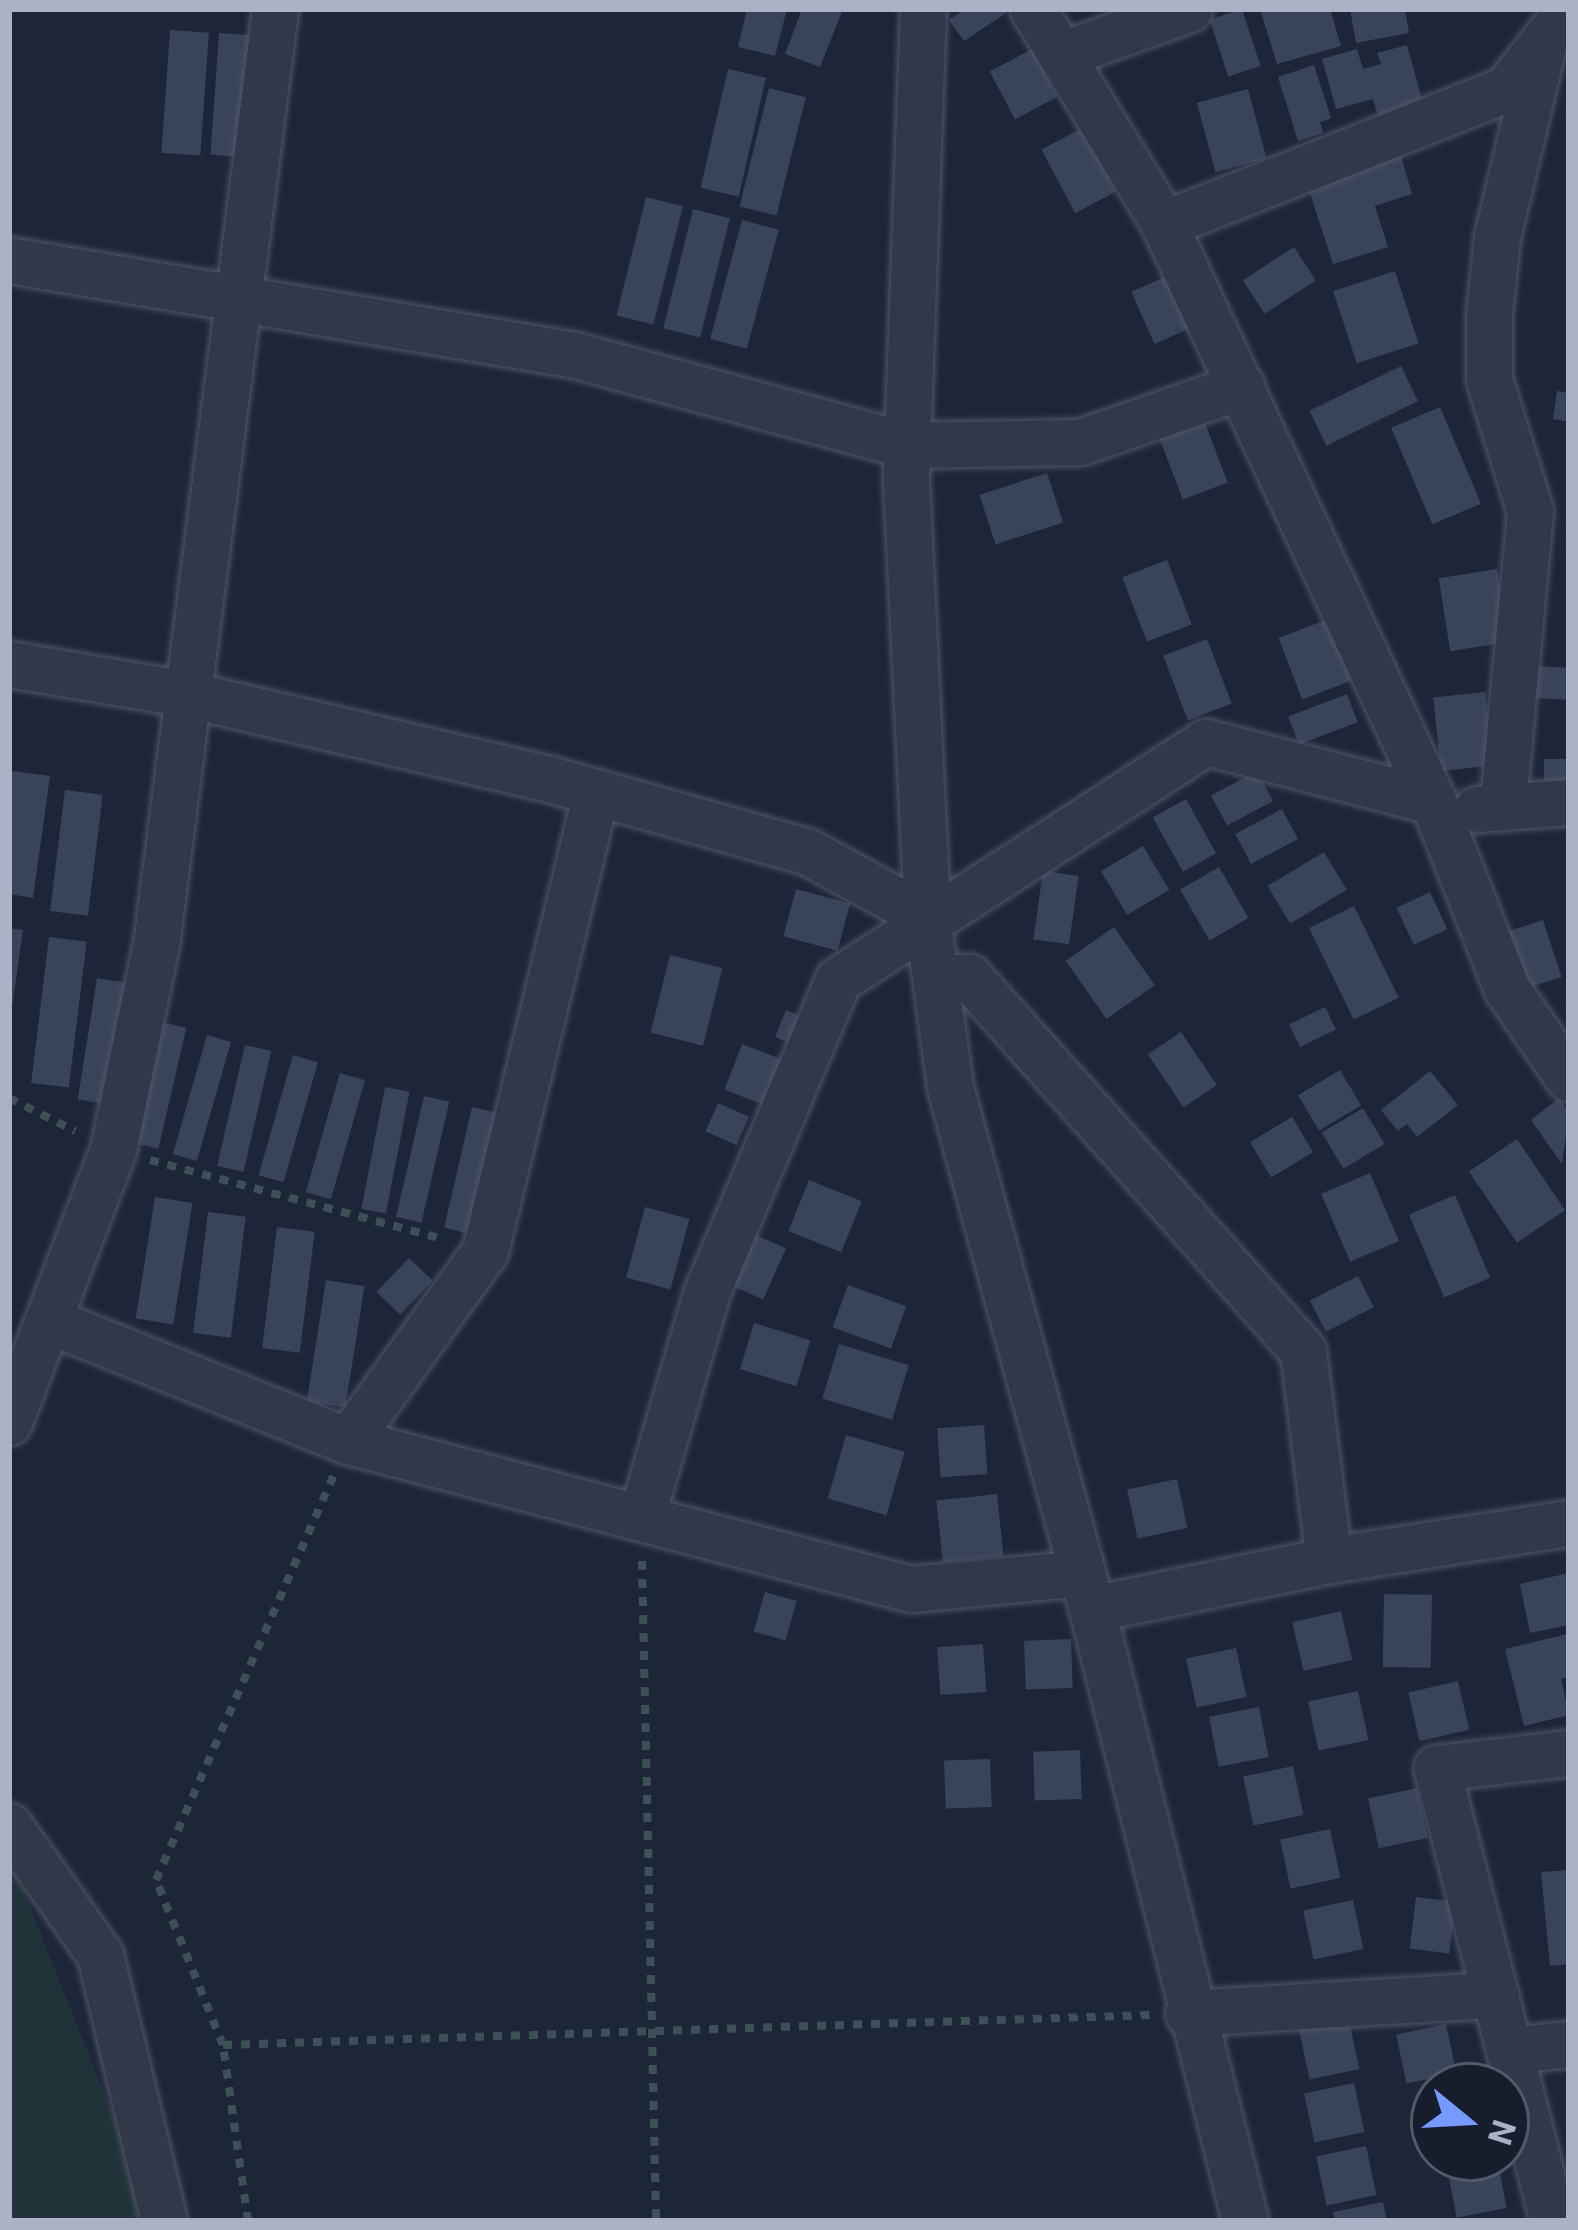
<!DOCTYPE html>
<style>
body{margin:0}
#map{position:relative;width:1578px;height:2230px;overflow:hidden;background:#1d2638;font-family:Roboto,sans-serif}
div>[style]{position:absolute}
.green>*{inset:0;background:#1f3339}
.building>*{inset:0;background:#394359;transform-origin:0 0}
.path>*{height:8px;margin-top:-4px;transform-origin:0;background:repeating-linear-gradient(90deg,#3d5057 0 9px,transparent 0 18px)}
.roads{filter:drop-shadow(0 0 3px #4f5567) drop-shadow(0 0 3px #4f5567)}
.minor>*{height:45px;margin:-22.5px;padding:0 22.5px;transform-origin:22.5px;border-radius:22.5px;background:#313849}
span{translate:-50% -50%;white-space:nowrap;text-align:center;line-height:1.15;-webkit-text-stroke:9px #171d2d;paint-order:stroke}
.frame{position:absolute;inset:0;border:12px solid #abb2c6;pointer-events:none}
.north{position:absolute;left:1410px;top:2062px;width:120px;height:120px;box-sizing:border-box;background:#171d2d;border:3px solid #52596a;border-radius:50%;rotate:108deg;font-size:33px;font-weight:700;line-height:48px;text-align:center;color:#abb2c6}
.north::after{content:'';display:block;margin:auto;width:42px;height:54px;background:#779aff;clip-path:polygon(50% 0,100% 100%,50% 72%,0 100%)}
</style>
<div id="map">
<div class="green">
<div style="clip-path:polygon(9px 1854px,155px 2221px,9px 2221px)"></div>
</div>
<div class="building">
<div style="clip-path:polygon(747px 9px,787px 9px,775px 56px,738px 47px)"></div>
<div style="clip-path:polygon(802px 9px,843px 9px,820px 67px,785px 54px)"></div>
<div style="clip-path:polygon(965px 9px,1003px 9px,1006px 13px,964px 41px,949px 20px)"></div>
<div style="left:1242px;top:9px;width:60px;height:34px;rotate:72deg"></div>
<div style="clip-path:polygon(1260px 9px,1330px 9px,1341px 46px,1277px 64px)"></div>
<div style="clip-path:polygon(1350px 9px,1405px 9px,1409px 33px,1356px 43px)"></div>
<div style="left:170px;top:30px;width:39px;height:123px;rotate:4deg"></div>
<div style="left:219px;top:33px;width:39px;height:122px;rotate:4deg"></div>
<div style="clip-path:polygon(1407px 45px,1423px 103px,1378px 116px,1373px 99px,1336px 109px,1322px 59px,1357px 49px,1363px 69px,1381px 64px,1377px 53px)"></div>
<div style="left:1032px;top:49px;width:54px;height:48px;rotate:62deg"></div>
<div style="clip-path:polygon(1314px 65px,1331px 118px,1320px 122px,1323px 133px,1298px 141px,1278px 77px)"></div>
<div style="left:728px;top:69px;width:39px;height:122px;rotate:13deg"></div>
<div style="left:769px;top:88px;width:38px;height:122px;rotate:14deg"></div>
<div style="left:1248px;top:89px;width:72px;height:53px;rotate:75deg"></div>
<div style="left:1082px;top:128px;width:72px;height:46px;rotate:62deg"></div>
<div style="clip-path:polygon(1401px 156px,1412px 194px,1375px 206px,1388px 247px,1333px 264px,1308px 187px)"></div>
<div style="left:646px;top:197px;width:38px;height:122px;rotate:14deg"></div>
<div style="left:693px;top:209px;width:38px;height:123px;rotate:14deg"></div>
<div style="left:742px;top:220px;width:38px;height:123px;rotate:15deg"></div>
<div style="left:1294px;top:247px;width:40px;height:61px;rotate:57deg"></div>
<div style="left:1395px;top:271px;width:76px;height:65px;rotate:72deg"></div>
<div style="left:1167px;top:276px;width:57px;height:39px;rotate:66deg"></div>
<div style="left:1401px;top:366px;width:39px;height:102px;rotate:64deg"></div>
<div style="clip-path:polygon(1557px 391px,1569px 393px,1569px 422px,1553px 419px)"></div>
<div style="left:1440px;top:407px;width:105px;height:53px;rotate:67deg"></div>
<div style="left:1203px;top:418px;width:69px;height:48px;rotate:69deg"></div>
<div style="left:1047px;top:473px;width:52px;height:71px;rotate:72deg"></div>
<div style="left:1167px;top:560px;width:69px;height:48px;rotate:69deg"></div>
<div style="left:1497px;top:569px;width:74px;height:59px;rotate:81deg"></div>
<div style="left:1328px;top:619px;width:66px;height:53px;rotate:69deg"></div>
<div style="left:1207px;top:639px;width:69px;height:47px;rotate:69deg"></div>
<div style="left:1534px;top:666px;width:35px;height:32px;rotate:3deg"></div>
<div style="left:1485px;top:692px;width:74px;height:52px;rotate:84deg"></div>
<div style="left:1347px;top:694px;width:30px;height:63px;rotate:69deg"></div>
<div style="left:1569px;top:759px;width:30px;height:25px;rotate:90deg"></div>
<div style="clip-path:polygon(12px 771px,50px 776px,33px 898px,9px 894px)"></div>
<div style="left:1257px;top:771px;width:34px;height:52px;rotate:62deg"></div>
<div style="left:65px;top:790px;width:38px;height:122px;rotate:7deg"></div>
<div style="left:1186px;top:799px;width:62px;height:38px;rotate:61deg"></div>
<div style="left:1282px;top:809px;width:34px;height:53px;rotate:62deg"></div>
<div style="left:1143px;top:846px;width:51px;height:49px;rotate:59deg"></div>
<div style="left:1324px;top:852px;width:44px;height:66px;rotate:59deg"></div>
<div style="left:1219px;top:867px;width:59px;height:45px;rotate:60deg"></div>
<div style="left:1043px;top:871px;width:36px;height:69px;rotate:8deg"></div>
<div style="left:796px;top:889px;width:56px;height:49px;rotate:15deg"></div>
<div style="left:1430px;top:892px;width:41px;height:37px;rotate:65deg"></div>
<div style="left:1354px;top:906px;width:102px;height:50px;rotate:64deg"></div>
<div style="left:1543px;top:920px;width:60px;height:39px;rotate:72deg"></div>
<div style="left:1114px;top:927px;width:71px;height:59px;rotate:55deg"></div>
<div style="clip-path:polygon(9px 928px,23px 930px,12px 1007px,9px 1007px)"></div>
<div style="left:49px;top:937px;width:38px;height:147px;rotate:7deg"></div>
<div style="left:670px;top:955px;width:54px;height:80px;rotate:14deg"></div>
<div style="left:97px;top:978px;width:39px;height:123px;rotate:9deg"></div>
<div style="left:1325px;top:1007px;width:25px;height:40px;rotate:64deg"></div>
<div style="left:786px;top:1010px;width:24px;height:29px;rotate:22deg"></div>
<div style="left:161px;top:1022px;width:26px;height:124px;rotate:13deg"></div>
<div style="left:1181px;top:1032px;width:64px;height:40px;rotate:56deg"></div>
<div style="left:207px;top:1035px;width:25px;height:124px;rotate:16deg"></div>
<div style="left:742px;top:1044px;width:50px;height:49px;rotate:21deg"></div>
<div style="left:245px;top:1045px;width:27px;height:124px;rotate:13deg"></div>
<div style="left:293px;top:1055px;width:26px;height:125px;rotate:16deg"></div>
<div style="left:1340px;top:1070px;width:41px;height:49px;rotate:59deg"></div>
<div style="clip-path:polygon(1430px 1071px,1458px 1105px,1417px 1137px,1407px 1124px,1398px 1131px,1381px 1110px)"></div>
<div style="left:340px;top:1073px;width:26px;height:124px;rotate:16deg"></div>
<div style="left:385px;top:1087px;width:25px;height:124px;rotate:11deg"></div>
<div style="left:424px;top:1096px;width:26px;height:124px;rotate:13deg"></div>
<div style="clip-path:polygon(1559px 1098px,1569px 1114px,1562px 1164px,1531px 1120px)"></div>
<div style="left:718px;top:1103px;width:34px;height:31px;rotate:24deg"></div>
<div style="left:472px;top:1107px;width:26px;height:124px;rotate:13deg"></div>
<div style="left:1363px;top:1108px;width:42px;height:48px;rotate:59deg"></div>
<div style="left:1292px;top:1117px;width:41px;height:49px;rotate:59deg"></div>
<div style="left:1517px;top:1139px;width:86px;height:58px;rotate:56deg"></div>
<div style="left:1370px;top:1173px;width:74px;height:53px;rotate:67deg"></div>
<div style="left:809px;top:1180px;width:57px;height:55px;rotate:22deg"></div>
<div style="left:1455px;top:1195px;width:90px;height:50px;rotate:67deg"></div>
<div style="left:155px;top:1197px;width:38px;height:123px;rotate:9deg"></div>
<div style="left:645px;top:1207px;width:46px;height:73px;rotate:15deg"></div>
<div style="left:208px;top:1212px;width:38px;height:122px;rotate:7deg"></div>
<div style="left:277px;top:1227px;width:38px;height:122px;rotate:7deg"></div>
<div style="left:754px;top:1234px;width:35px;height:56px;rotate:24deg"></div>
<div style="left:409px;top:1258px;width:33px;height:47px;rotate:44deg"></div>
<div style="left:1358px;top:1276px;width:35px;height:54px;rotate:63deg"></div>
<div style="left:326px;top:1280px;width:39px;height:123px;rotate:9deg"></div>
<div style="left:848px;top:1285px;width:62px;height:45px;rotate:20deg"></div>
<div style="left:754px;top:1323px;width:59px;height:48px;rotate:17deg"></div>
<div style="left:839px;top:1344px;width:73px;height:57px;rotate:17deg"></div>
<div style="left:984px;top:1425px;width:49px;height:47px;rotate:86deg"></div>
<div style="left:846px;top:1435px;width:61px;height:66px;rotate:16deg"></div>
<div style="left:1177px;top:1479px;width:50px;height:51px;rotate:78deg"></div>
<div style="left:997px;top:1494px;width:62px;height:61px;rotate:84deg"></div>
<div style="clip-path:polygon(1569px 1573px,1569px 1625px,1530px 1633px,1520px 1584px)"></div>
<div style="left:765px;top:1592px;width:33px;height:41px;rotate:16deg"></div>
<div style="left:1384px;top:1594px;width:48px;height:73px;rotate:1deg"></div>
<div style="left:1341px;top:1611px;width:50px;height:50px;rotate:77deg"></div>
<div style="clip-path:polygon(1567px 1634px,1569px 1677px,1561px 1679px,1569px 1715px,1524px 1726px,1505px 1649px)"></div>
<div style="left:1071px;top:1639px;width:49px;height:47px;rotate:88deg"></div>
<div style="left:983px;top:1644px;width:48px;height:46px;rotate:86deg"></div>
<div style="left:1236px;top:1648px;width:50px;height:51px;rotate:78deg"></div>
<div style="left:1458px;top:1681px;width:50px;height:51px;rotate:77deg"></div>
<div style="left:1358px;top:1691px;width:50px;height:51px;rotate:78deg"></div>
<div style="left:1259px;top:1707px;width:51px;height:51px;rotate:79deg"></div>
<div style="left:1080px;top:1750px;width:49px;height:47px;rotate:88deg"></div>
<div style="left:990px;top:1759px;width:48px;height:46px;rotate:88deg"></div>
<div style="left:1293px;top:1766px;width:50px;height:51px;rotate:78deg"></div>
<div style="left:1417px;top:1788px;width:51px;height:50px;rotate:78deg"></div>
<div style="left:1330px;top:1829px;width:50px;height:51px;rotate:78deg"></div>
<div style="clip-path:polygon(1569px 1870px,1569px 1964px,1550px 1966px,1541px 1872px)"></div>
<div style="left:1416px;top:1897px;width:40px;height:52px;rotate:7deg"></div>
<div style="left:1353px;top:1900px;width:50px;height:51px;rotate:78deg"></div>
<div style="left:1349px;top:2020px;width:50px;height:51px;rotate:78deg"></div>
<div style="left:1446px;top:2024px;width:50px;height:51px;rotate:78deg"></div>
<div style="left:1354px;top:2083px;width:50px;height:51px;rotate:78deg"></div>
<div style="left:1366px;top:2146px;width:50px;height:51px;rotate:78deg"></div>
<div style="left:1497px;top:2158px;width:51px;height:51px;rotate:79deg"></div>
<div style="clip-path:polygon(1383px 2202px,1387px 2221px,1335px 2221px,1333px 2212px)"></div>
</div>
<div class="path">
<div style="left:9px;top:1098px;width:74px;rotate:26.6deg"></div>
<div style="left:150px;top:1160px;width:303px;rotate:15.1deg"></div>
<div style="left:642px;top:1561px;width:660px;rotate:88.78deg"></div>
<div style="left:223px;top:2045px;width:927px;rotate:-1.85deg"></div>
<div style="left:248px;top:2221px;width:178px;rotate:-98.1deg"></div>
<div style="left:223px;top:2045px;width:178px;rotate:-112.1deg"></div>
<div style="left:156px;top:1880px;width:441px;rotate:-66.3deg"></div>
</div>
<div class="roads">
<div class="minor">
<div style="left:923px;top:9px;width:472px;rotate:92.1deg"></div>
<div style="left:906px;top:481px;width:437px;rotate:87.2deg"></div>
<div style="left:927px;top:917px;width:172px;rotate:82.3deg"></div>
<div style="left:950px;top:1087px;width:541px;rotate:74.78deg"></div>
<div style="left:1092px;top:1609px;width:631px;rotate:75.96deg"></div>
<div style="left:1033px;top:9px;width:252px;rotate:58.6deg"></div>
<div style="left:1164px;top:224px;width:637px;rotate:65deg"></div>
<div style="left:1433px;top:801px;width:202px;rotate:68.5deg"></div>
<div style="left:1507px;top:989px;width:109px;rotate:55.4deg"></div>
<div style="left:1063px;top:54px;width:134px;rotate:-19.7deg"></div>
<div style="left:1164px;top:224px;width:368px;rotate:-21.5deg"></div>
<div style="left:1506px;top:89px;width:102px;rotate:-51.8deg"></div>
<div style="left:9px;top:260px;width:574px;rotate:9.53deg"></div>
<div style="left:575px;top:355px;width:344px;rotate:15.2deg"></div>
<div style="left:907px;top:445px;width:173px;rotate:-1deg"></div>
<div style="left:1080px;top:442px;width:171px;rotate:-19.1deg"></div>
<div style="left:9px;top:664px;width:181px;rotate:9.6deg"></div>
<div style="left:187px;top:694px;width:372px;rotate:13.2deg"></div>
<div style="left:549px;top:779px;width:269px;rotate:15.7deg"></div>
<div style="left:808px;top:852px;width:136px;rotate:28.6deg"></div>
<div style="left:1503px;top:802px;width:292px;rotate:-84.7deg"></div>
<div style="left:1530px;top:511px;width:138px;rotate:-107.3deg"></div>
<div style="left:1489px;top:379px;width:66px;rotate:-90deg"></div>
<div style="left:1489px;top:313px;width:76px;rotate:-84deg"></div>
<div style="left:1497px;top:237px;width:192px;rotate:-76.5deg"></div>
<div style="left:1477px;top:809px;width:92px;rotate:-4.4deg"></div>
<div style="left:935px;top:977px;width:34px"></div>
<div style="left:969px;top:977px;width:501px;rotate:48.23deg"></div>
<div style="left:1303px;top:1351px;width:211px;rotate:82.9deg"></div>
<div style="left:48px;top:1320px;width:323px;rotate:22deg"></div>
<div style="left:348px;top:1441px;width:582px;rotate:14.73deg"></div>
<div style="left:911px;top:1589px;width:172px;rotate:-5.3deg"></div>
<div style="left:9px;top:1422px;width:291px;rotate:-69.1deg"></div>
<div style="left:113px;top:1150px;width:209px;rotate:-78.2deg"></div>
<div style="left:156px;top:945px;width:944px;rotate:-82.75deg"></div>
<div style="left:348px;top:1441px;width:234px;rotate:-54.2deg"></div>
<div style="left:485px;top:1251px;width:472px;rotate:-76.4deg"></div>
<div style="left:641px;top:1518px;width:233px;rotate:-73.8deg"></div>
<div style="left:706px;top:1294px;width:341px;rotate:-67.2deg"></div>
<div style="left:838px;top:980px;width:438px;rotate:-32.9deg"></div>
<div style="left:1206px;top:742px;width:235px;rotate:14.6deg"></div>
<div style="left:1092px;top:1609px;width:242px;rotate:-11.7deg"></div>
<div style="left:1329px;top:1560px;width:243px;rotate:-8.8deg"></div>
<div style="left:9px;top:1826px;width:158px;rotate:54.8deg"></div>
<div style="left:100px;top:1955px;width:274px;rotate:76.5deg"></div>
<div style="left:1188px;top:2013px;width:308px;rotate:-3.4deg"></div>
<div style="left:1509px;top:2050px;width:60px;rotate:-5.7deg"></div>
<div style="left:1553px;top:2221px;width:468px;rotate:-104.4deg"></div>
<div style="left:1437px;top:1768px;width:133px;rotate:-6.5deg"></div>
</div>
</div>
<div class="frame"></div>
<div class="north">N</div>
</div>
